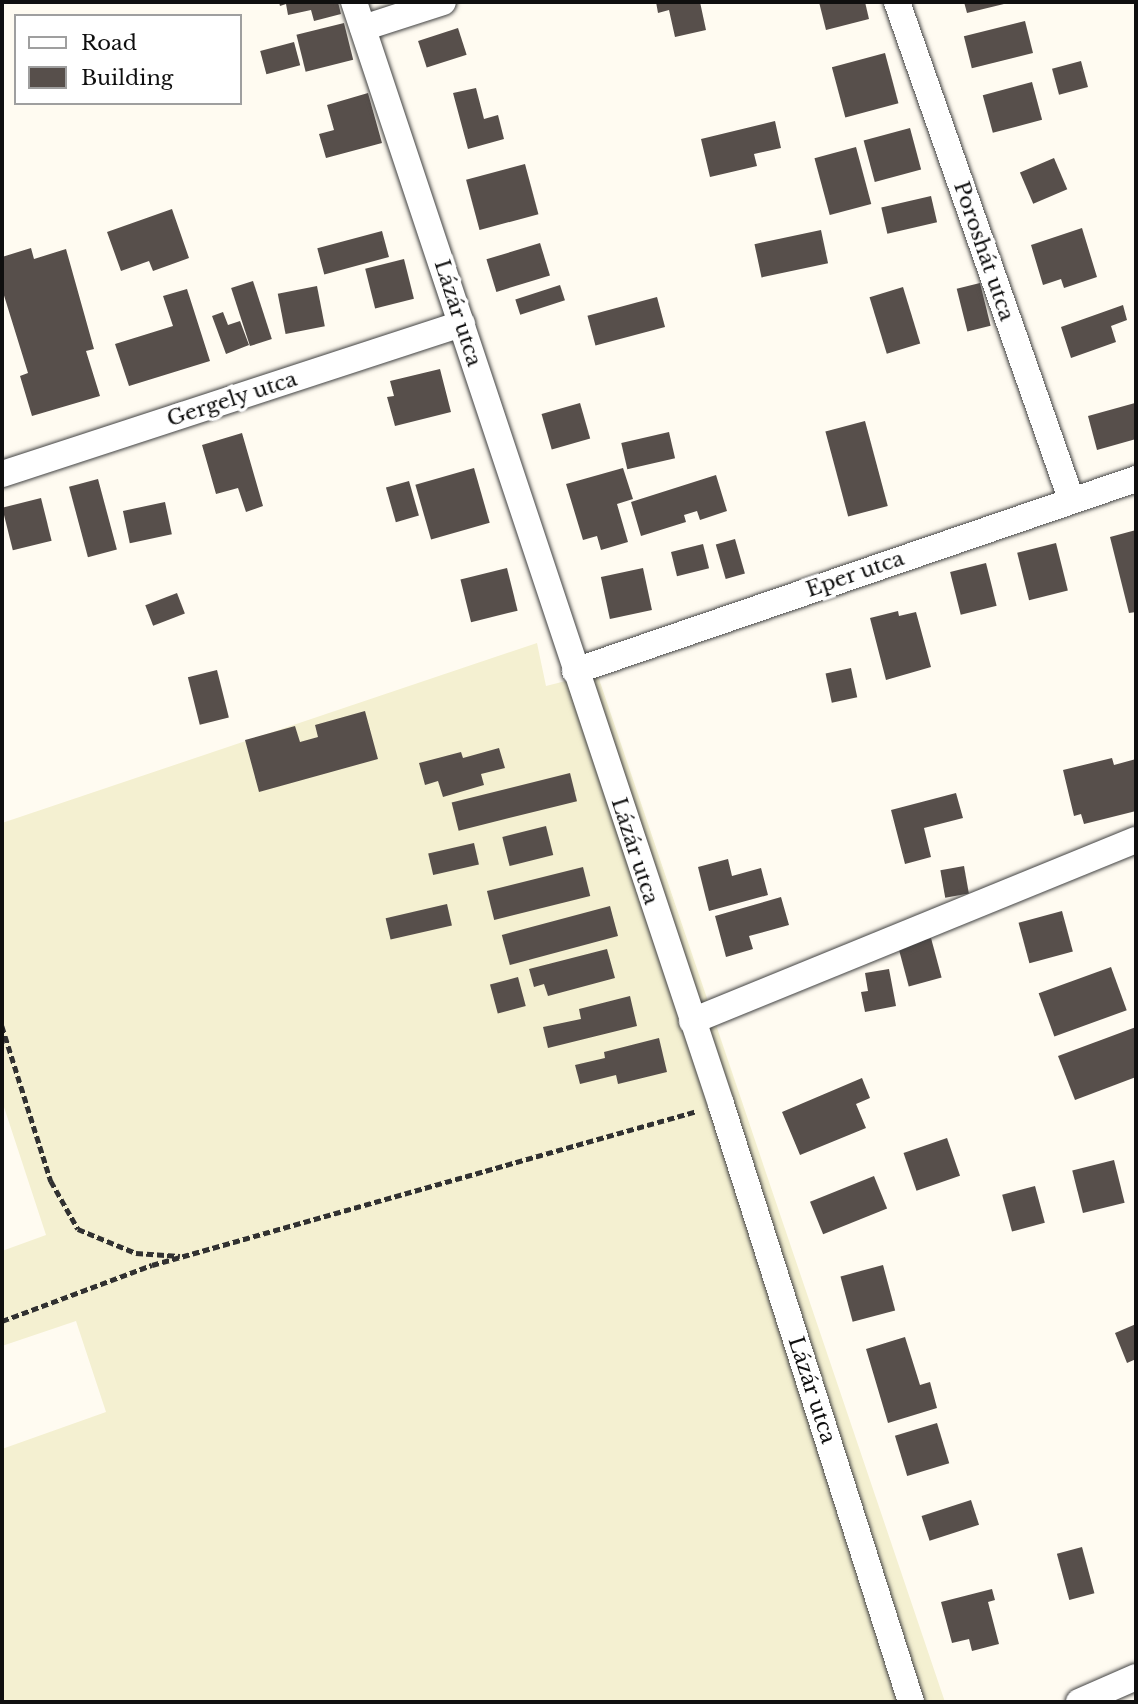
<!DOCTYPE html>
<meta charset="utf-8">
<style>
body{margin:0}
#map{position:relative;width:1138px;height:1704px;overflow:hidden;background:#fffbf1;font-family:"Libre Baskerville",serif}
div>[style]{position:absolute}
.farmland>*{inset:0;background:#f4f0d1}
.building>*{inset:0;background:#574f4b;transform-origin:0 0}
.path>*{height:4.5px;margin-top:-2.25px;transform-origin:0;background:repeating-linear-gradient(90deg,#313131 0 7px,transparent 0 10.5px)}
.roads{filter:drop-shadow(0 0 2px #424242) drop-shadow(0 0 2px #424242)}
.street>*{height:26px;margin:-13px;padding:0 13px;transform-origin:13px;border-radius:13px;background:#fff}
span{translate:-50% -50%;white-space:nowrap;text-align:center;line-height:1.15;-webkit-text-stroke:7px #fff;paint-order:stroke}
.street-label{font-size:21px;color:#0f0f0f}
.frame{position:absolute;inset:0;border:4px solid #0f0f0f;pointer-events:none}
.legend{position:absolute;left:14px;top:14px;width:228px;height:91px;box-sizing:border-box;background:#fff;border:2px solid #9f9f9f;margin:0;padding:9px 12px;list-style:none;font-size:21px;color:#0f0f0f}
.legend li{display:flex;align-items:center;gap:14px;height:35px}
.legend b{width:35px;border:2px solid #9f9f9f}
</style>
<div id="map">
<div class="farmland">
<div style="clip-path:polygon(537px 643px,546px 686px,597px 673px,945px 1702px,2px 1702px,2px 1449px,106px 1412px,76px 1321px,2px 1346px,2px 1251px,46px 1235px,2px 1101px,2px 823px)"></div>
</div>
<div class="building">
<div style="clip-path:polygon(279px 2px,338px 2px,341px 14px,314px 21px,311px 10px,288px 15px,286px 4px,280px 6px)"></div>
<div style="clip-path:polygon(656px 2px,700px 2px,706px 30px,675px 37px,669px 10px,658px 13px)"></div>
<div style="clip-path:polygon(819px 2px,865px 2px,869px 19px,826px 30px)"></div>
<div style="clip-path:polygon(964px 2px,1007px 2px,1008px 3px,967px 13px)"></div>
<div style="left:1025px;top:21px;width:33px;height:63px;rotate:76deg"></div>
<div style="left:344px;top:23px;width:38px;height:49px;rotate:76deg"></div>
<div style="left:458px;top:28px;width:28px;height:42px;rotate:72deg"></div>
<div style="left:294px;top:42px;width:24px;height:35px;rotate:75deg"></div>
<div style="left:885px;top:53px;width:52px;height:55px;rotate:75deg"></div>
<div style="left:1081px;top:61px;width:27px;height:30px;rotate:75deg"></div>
<div style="left:1032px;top:82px;width:39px;height:51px;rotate:75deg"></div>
<div style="clip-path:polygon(476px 88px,484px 119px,498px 115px,504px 139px,468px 149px,453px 93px)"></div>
<div style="clip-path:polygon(368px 93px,382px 143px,326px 158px,319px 134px,334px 130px,327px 105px)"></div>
<div style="clip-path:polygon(775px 121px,781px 148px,754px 154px,757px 166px,710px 177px,701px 139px)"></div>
<div style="left:910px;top:128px;width:43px;height:48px;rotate:75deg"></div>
<div style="left:856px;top:147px;width:59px;height:43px;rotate:75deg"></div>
<div style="left:1054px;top:158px;width:34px;height:37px;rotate:67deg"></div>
<div style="left:525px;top:164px;width:52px;height:61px;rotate:75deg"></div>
<div style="left:931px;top:196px;width:27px;height:51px;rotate:77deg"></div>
<div style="clip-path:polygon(172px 209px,189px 258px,153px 271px,149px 261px,121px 271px,107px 232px)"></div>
<div style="clip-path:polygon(1082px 228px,1097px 277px,1064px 288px,1061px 279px,1043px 285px,1031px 245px)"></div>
<div style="left:821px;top:230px;width:34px;height:68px;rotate:78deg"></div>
<div style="left:382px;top:231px;width:27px;height:67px;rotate:75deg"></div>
<div style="left:540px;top:243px;width:34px;height:56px;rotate:73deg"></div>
<div style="clip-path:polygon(31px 248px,34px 259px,66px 249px,94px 349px,86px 351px,100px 396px,32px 416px,20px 376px,28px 373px,2px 289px,2px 257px)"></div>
<div style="left:404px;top:259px;width:41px;height:40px;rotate:76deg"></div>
<div style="left:253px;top:281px;width:61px;height:23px;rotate:72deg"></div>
<div style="left:980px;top:283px;width:44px;height:24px;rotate:76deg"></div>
<div style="left:560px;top:285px;width:16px;height:47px;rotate:72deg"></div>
<div style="left:317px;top:286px;width:41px;height:40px;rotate:79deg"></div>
<div style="left:903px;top:287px;width:59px;height:35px;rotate:73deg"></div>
<div style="clip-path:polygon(187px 289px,210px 361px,129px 386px,115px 344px,173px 326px,163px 296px)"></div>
<div style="left:657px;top:297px;width:31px;height:72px;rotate:75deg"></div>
<div style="clip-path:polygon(1123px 305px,1127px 320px,1111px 326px,1116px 342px,1071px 358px,1061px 327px)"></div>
<div style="clip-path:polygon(223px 312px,228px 325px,240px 321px,249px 345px,226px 354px,212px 316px)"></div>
<div style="clip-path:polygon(440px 369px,451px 412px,395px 426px,387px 397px,394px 396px,390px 381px)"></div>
<div style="left:580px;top:403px;width:37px;height:40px;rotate:74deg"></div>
<div style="clip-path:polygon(1135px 403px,1136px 439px,1097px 450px,1088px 416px)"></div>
<div style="left:865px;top:421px;width:88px;height:41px;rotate:75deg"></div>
<div style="left:669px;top:432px;width:27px;height:49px;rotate:77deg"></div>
<div style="clip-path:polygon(242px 433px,263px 506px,246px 512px,238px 488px,216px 494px,202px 445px)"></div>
<div style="left:474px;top:468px;width:57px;height:61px;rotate:74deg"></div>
<div style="clip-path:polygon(623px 468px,633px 499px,617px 504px,628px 542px,601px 550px,597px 536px,583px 540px,566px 484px)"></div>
<div style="clip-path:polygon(716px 475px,727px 511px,700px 520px,697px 511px,684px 515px,686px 522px,641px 536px,631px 502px)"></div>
<div style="left:98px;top:479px;width:73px;height:30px;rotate:75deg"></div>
<div style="left:409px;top:481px;width:36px;height:24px;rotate:74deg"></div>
<div style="left:41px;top:498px;width:44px;height:40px;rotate:76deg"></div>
<div style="left:165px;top:502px;width:33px;height:43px;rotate:78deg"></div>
<div style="clip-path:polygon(1136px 530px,1136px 612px,1129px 613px,1110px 537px)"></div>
<div style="left:735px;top:539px;width:36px;height:20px;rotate:74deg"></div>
<div style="left:1056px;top:543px;width:49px;height:40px;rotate:76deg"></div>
<div style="left:703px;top:544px;width:25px;height:33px;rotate:76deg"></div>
<div style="left:986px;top:563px;width:44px;height:37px;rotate:76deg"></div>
<div style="left:507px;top:568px;width:44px;height:48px;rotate:76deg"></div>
<div style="left:643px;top:568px;width:43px;height:43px;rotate:78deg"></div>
<div style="left:177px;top:593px;width:22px;height:34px;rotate:69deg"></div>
<div style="clip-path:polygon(898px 611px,899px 616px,916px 612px,931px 667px,886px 680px,870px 618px)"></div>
<div style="left:851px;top:668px;width:30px;height:26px;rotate:78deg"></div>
<div style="left:217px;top:670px;width:49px;height:30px;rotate:76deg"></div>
<div style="clip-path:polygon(365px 711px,378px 759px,259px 792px,245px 740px,295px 726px,300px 742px,318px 737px,315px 725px)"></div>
<div style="clip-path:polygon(499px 748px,505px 768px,481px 774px,484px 785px,443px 797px,438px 781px,425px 785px,419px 763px,461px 752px,463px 758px)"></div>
<div style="clip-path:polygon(1112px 758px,1114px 765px,1136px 759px,1136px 811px,1084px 824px,1081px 814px,1074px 816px,1063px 770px)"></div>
<div style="left:570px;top:773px;width:29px;height:122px;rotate:76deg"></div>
<div style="clip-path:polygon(956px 793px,963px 818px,924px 828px,931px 857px,905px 864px,891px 810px)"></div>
<div style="left:546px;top:826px;width:30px;height:45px;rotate:76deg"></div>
<div style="left:474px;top:843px;width:22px;height:47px;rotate:77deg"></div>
<div style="clip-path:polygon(728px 859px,732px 876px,761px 868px,768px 895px,709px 911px,698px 867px)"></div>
<div style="left:964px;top:866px;width:28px;height:24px;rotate:80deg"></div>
<div style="left:583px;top:867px;width:30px;height:99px;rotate:76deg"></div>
<div style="clip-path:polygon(781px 897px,789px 925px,749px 936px,753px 949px,726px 957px,715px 916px)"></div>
<div style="left:447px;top:904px;width:22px;height:63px;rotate:77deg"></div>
<div style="left:610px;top:906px;width:31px;height:112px;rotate:75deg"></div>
<div style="left:1062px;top:911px;width:42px;height:45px;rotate:75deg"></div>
<div style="left:931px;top:938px;width:41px;height:34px;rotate:75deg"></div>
<div style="clip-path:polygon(607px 949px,615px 978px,548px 996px,544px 984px,534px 987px,529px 969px)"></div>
<div style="left:1111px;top:967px;width:46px;height:77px;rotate:70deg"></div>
<div style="clip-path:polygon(889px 969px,896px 1006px,865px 1012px,861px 992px,868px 991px,865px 973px)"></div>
<div style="left:518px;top:977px;width:30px;height:29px;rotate:75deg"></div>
<div style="clip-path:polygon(630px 996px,637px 1026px,548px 1048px,543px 1027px,581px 1019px,579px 1009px)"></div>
<div style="clip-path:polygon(1136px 1027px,1136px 1077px,1075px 1100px,1058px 1056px)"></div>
<div style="clip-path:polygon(659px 1038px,667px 1072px,618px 1084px,616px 1075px,580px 1084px,575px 1065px,605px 1058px,604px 1052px)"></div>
<div style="clip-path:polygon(862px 1078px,870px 1098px,856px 1104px,866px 1128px,800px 1155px,782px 1112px)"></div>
<div style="left:947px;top:1138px;width:40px;height:46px;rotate:71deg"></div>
<div style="left:1114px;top:1160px;width:44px;height:43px;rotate:76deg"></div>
<div style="left:874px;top:1176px;width:35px;height:69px;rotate:68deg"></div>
<div style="left:1035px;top:1186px;width:38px;height:34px;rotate:75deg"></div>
<div style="left:883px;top:1265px;width:47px;height:44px;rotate:75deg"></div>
<div style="clip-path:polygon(1136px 1324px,1136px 1359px,1127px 1363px,1115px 1333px)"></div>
<div style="clip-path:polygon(905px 1337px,920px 1385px,930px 1382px,937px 1408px,888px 1423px,866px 1349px)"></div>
<div style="left:937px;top:1423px;width:42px;height:44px;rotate:73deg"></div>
<div style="left:971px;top:1500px;width:26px;height:52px;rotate:72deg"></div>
<div style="left:1082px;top:1547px;width:48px;height:26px;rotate:75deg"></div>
<div style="clip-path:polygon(992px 1589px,995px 1600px,988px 1602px,999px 1644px,972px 1651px,969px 1639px,952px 1643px,941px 1602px)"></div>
</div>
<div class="path">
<div style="left:2px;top:1026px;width:163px;rotate:72.5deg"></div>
<div style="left:51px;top:1181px;width:55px;rotate:60.6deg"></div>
<div style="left:78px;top:1229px;width:63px;rotate:22.5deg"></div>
<div style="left:136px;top:1253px;width:44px;rotate:3.9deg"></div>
<div style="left:2px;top:1321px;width:160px;rotate:-20.5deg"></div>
<div style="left:152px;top:1265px;width:566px;rotate:-15.78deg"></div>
</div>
<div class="roads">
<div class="street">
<div style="left:354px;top:2px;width:1162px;rotate:71.58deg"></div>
<div style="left:721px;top:1104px;width:627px;rotate:72.37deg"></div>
<div style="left:897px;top:2px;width:527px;rotate:70.7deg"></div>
<div style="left:363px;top:28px;width:84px;rotate:-18deg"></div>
<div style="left:2px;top:474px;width:484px;rotate:-18.1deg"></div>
<div style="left:575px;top:671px;width:593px;rotate:-18.89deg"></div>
<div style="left:692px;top:1021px;width:479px;rotate:-22.2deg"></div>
<div style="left:1079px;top:1702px;width:62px;rotate:-23.7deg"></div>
</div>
</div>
<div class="street-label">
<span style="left:984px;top:251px;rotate:71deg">Poroshát utca</span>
<span style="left:458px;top:313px;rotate:72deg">Lázár utca</span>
<span style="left:232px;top:399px;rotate:-18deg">Gergely utca</span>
<span style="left:855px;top:574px;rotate:-19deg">Eper utca</span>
<span style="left:635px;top:851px;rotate:72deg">Lázár utca</span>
<span style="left:812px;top:1390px;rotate:72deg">Lázár utca</span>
</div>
<div class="frame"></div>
<ul class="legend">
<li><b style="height:9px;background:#fff"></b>Road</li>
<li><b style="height:19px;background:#574f4b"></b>Building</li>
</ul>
</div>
